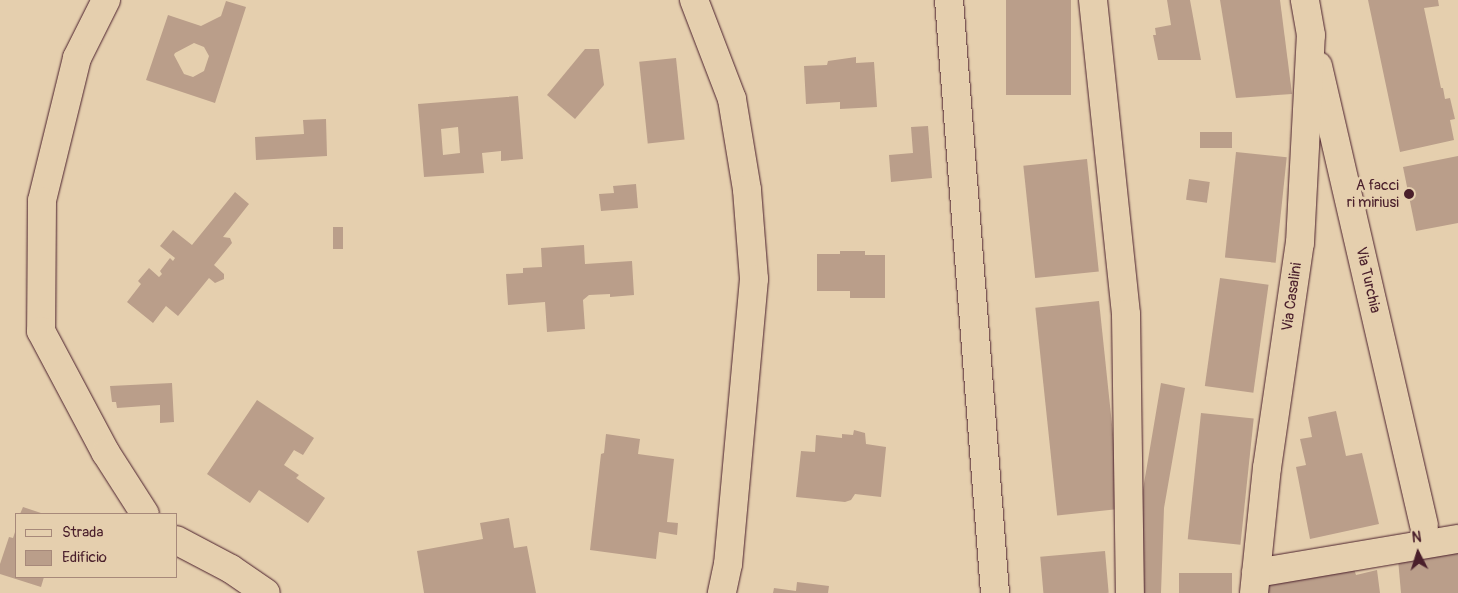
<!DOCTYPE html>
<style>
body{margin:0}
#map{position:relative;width:1458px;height:593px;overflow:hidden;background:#e5cfae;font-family:Pangolin,sans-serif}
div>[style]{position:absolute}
.building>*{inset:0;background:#ba9e8a;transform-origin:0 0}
.roads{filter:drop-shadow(0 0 1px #4a1f2b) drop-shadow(0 0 1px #4a1f2b)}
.minor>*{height:28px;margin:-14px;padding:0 14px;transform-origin:14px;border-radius:14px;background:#e5cfae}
.dots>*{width:14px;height:14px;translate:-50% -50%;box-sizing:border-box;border:2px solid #e5cfae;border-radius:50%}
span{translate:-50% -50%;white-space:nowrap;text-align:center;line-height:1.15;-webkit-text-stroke:5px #e5cfae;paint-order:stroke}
.poi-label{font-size:15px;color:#4a1f2b}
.right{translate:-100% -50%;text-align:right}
.street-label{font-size:15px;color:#4a1f2b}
.legend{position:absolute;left:15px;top:513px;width:162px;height:65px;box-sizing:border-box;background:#e5cfae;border:1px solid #a7897a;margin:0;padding:6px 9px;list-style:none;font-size:15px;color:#4a1f2b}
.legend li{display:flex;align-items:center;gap:10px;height:25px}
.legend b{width:25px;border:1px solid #a7897a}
.north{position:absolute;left:1393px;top:528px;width:50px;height:50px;-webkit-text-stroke:4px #e5cfae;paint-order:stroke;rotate:355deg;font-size:14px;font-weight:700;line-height:20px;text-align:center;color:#4a1f2b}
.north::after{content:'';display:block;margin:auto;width:18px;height:22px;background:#4a1f2b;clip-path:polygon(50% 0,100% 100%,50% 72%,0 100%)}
</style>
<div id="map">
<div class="building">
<div style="left:1006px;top:0;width:65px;height:95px"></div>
<div style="clip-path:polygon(1167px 0,1190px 0,1201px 60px,1158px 60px,1153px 35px,1156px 35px,1155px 28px,1171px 25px)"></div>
<div style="clip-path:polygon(1220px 0,1280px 0,1292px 94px,1236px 98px)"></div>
<div style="clip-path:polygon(1368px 0,1438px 0,1439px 6px,1424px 8px,1441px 88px,1443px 88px,1445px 99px,1450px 98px,1455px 119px,1450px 120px,1454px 140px,1400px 152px)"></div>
<div style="clip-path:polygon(evenodd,226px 1px,246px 7px,215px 103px,146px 80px,168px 15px,201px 26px,221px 16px,226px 1px,194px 43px,204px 47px,209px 56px,204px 71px,193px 77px,184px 74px,174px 55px,175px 53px,194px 43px)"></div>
<div style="clip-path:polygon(585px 49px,599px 49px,604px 85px,575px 119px,547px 95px)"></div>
<div style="clip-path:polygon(856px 57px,856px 63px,874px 62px,877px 107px,840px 109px,840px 102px,806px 104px,804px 66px,827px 65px,828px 61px)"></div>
<div style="left:676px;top:58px;width:82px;height:37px;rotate:84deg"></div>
<div style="clip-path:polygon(evenodd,518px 96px,523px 159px,501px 161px,501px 151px,482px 153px,484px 173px,424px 177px,418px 104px,518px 96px,458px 127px,460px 153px,443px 155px,441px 129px,458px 127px)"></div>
<div style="clip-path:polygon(326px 119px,327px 156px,256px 160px,255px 137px,304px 134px,303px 120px)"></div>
<div style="clip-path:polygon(928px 126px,932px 178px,891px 182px,889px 155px,913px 153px,911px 127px)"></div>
<div style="left:1200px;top:132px;width:32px;height:16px"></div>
<div style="left:1236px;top:152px;width:51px;height:106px;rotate:6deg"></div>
<div style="clip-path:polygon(1458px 156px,1458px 223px,1416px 231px,1403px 167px)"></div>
<div style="left:1087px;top:159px;width:113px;height:64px;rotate:84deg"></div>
<div style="left:1189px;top:179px;width:21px;height:21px;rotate:8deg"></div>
<div style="clip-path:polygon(636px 184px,638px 208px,601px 211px,599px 194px,614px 193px,613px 186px)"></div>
<div style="clip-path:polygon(235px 192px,249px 204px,223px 237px,230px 238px,232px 243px,214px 265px,224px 274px,224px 279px,215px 283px,209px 278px,178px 316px,166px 306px,153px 323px,127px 302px,141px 284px,138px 281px,149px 268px,159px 277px,162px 274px,160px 271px,170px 258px,173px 261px,175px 258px,160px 246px,173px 230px,192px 245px)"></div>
<div style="left:333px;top:227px;width:10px;height:22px"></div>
<div style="clip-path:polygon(584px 245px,585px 264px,632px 261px,634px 295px,610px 297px,610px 294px,589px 295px,583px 300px,585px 329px,547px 332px,545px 302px,508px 305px,506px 274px,523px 273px,523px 268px,542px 267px,541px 248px)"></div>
<div style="clip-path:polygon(840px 251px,865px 251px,865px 255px,885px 255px,885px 298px,850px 298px,850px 291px,817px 291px,817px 254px,840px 254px)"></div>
<div style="left:1220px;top:278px;width:49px;height:109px;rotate:8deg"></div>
<div style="left:1099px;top:301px;width:209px;height:64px;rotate:84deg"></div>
<div style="clip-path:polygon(172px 383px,174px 422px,160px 423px,160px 405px,117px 408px,116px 402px,112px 402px,110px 386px)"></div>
<div style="clip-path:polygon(1161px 383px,1185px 388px,1164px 508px,1161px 593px,1137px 593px,1140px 507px)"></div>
<div style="clip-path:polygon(257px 400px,314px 438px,303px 455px,294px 450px,284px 465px,299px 475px,296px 478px,325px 498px,308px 523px,259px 490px,250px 503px,207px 474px)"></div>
<div style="clip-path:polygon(1336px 411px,1346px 456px,1362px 453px,1379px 524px,1310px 539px,1296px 467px,1306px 465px,1300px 439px,1312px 437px,1308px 417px)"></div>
<div style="left:1201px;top:413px;width:53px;height:127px;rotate:6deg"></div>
<div style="clip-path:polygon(854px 430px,865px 433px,866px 444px,886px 447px,881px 497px,855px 494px,851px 500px,845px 502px,796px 497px,801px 451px,815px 452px,816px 435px,842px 438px,842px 434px,853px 435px)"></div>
<div style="clip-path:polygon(606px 434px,640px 439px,638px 454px,674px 459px,667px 522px,678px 523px,677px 535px,659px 532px,656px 559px,590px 550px,601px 454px,604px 453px)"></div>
<div style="clip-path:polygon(23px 507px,44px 514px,20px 514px)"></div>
<div style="clip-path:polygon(509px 518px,514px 548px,527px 546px,536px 593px,424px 593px,417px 551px,483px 539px,480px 523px)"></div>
<div style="clip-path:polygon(16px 529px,16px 577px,44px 577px,41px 587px,0 574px,0 564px,9px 537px,13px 538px)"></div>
<div style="left:1105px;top:551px;width:42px;height:65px;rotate:85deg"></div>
<div style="clip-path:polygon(1458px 551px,1458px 593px,1401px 593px,1398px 559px)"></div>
<div style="clip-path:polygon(1353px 566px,1356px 575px,1377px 570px,1380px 593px,1262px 593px,1262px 584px)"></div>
<div style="left:1179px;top:573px;width:53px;height:20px"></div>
<div style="clip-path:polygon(797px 582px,829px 586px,828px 593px,773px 593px,774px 588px,796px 591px)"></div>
</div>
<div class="roads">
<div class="minor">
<div style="left:106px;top:0;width:65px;rotate:116.6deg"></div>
<div style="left:77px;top:58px;width:147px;rotate:103.8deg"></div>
<div style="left:42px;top:201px;width:130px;rotate:90.4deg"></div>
<div style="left:41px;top:331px;width:138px;rotate:62deg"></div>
<div style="left:106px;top:453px;width:72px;rotate:57.4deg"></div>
<div style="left:694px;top:0;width:106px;rotate:69deg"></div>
<div style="left:732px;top:99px;width:92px;rotate:80.6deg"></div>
<div style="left:747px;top:190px;width:89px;rotate:85.5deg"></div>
<div style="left:754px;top:279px;width:286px;rotate:95.2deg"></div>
<div style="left:728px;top:564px;width:30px;rotate:102deg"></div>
<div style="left:949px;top:0;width:595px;rotate:85.56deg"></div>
<div style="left:1093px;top:0;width:316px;rotate:84deg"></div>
<div style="left:1126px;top:314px;width:279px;rotate:89.2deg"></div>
<div style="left:1318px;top:66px;width:471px;rotate:77deg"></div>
<div style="left:176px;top:540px;width:62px;rotate:27.8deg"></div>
<div style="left:231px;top:569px;width:42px;rotate:34.4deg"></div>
<div style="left:1256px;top:573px;width:205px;rotate:-9.6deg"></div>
<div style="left:1254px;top:593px;width:126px;rotate:-84.1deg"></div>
<div style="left:1267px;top:468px;width:227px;rotate:-81.7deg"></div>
<div style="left:1300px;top:243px;width:208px;rotate:-87deg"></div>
<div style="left:1311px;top:35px;width:36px;rotate:-100deg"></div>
</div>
</div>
<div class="dots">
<div style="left:1409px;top:194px;background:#4a1f2b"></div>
</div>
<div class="poi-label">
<span class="right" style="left:1399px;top:194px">A facci<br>ri miriusi</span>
</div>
<div class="street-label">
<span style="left:1368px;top:280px;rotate:77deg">Via Turchia</span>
<span style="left:1292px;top:297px;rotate:-82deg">Via Casalini</span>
</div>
<ul class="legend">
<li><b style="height:6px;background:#e5cfae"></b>Strada</li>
<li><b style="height:14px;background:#ba9e8a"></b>Edificio</li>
</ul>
<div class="north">N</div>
</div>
